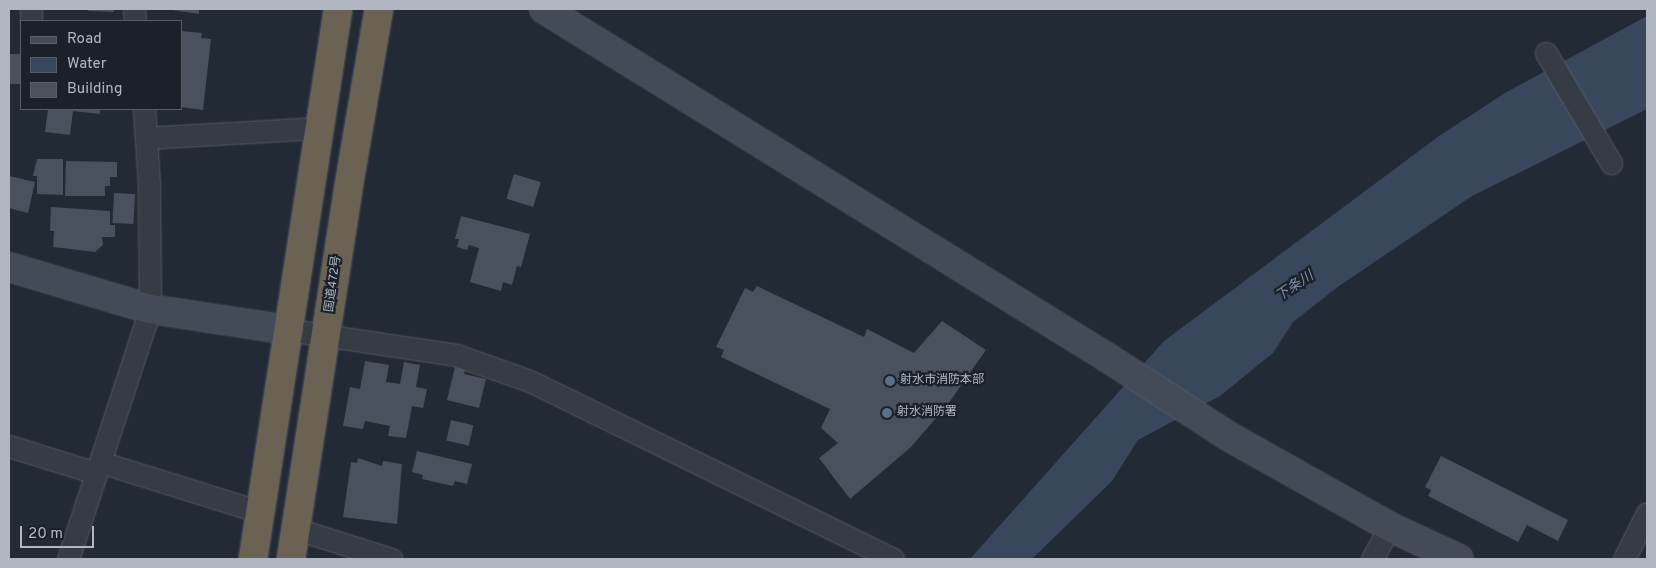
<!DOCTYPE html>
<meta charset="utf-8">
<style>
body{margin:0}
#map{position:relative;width:1656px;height:568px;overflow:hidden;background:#222a35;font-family:Overpass,"Noto Sans JP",sans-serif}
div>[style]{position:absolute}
.water>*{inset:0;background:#39475d}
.building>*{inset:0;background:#49515f;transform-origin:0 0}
.roads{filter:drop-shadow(0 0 1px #535a63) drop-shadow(0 0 1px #535a63)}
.street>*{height:21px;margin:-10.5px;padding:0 10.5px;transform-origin:10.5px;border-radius:10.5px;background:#353c46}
.secondary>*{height:28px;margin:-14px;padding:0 14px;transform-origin:14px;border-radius:14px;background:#444b58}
.highway>*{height:28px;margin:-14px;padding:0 14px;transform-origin:14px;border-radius:14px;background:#6b6253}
.dots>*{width:14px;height:14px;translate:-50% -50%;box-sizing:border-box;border:2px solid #1b212a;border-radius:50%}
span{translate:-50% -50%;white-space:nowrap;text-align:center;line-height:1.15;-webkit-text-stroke:4.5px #1b212a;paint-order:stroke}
.street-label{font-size:12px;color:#b0b7c2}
.poi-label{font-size:12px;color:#b0b7c2}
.left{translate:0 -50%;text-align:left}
.water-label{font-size:14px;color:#7b8da8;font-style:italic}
.frame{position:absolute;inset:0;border:10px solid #b0b7c2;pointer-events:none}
.legend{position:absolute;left:20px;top:20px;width:162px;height:90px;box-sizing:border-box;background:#1b212a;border:1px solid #575d67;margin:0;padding:6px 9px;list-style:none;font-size:15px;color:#b0b7c2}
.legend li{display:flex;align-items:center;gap:10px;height:25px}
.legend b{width:25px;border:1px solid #575d67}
.scale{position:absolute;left:20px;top:526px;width:74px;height:22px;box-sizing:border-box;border:2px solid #b0b7c2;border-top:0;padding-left:6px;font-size:15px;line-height:18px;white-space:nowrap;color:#b0b7c2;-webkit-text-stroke:4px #1b212a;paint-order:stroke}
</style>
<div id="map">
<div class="water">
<div style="clip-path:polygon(1647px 16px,1647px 109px,1472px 196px,1339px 286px,1293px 322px,1273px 353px,1220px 396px,1138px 440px,1112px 481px,1032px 559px,970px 559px,1164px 341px,1439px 136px,1505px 93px)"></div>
</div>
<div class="building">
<div style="clip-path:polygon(88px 9px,114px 9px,114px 12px,88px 11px)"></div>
<div style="clip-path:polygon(165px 9px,199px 9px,199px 14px)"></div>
<div style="clip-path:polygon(181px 31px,202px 33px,201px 38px,211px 39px,203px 110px,181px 107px)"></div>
<div style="left:9px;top:54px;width:12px;height:30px"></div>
<div style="clip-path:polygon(48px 109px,100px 109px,100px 114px,73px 111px,70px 135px,45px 132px)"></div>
<div style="clip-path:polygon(37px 159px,63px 159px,63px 195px,37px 194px,37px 176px,33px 176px)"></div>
<div style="clip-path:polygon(66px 161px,117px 162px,117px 177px,110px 177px,110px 186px,105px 186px,105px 196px,65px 196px)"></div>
<div style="left:514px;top:174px;width:28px;height:26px;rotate:17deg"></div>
<div style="clip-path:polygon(9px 176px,35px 182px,28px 213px,9px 208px)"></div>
<div style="left:114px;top:193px;width:21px;height:30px;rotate:3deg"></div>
<div style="clip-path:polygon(51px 207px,110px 211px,110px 225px,115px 225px,115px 237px,102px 237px,103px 245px,95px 252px,53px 247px,54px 231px,50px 231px)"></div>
<div style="clip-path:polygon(461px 216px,530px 234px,521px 267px,517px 266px,512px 285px,503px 282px,501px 291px,470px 282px,479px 248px,469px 245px,467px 250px,457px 247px,459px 239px,455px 239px)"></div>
<div style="clip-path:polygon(757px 286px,864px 337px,867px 329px,914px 353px,942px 321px,986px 350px,948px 404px,911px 447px,850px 499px,819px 458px,838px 443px,821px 428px,830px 409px,721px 357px,724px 350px,716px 347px,745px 288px,753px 292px)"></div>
<div style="clip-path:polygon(365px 361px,389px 365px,386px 382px,400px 384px,404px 362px,420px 365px,416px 387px,427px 389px,423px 408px,412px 406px,406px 438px,388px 436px,390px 426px,365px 421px,363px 429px,343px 426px,350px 387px,360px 389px)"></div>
<div style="clip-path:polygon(455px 367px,465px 370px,464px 374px,486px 379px,479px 408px,447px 400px)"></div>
<div style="left:451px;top:420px;width:23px;height:21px;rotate:13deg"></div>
<div style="clip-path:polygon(417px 451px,472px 464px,467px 484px,455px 481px,453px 486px,422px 479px,423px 475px,412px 472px)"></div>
<div style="clip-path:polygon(1441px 456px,1568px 520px,1558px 541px,1527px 525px,1518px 542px,1428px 496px,1431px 490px,1425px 487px)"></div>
<div style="clip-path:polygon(358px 458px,382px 466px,383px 461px,402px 464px,397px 524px,343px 517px,351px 462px,357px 463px)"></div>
</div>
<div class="roads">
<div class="street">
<div style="left:134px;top:9px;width:12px;rotate:85deg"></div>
<div style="left:31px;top:21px;width:12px;rotate:-90deg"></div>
<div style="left:1546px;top:53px;width:128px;rotate:59.4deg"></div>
<div style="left:146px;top:138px;width:174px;rotate:-3.3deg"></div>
<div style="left:289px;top:330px;width:169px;rotate:8.5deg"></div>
<div style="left:456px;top:355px;width:78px;rotate:19.4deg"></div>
<div style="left:530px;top:381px;width:404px;rotate:26.1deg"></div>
<div style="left:9px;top:446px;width:91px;rotate:17.2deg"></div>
<div style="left:100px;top:462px;width:169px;rotate:17.3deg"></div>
<div style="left:296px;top:529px;width:100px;rotate:17.5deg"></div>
<div style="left:68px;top:559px;width:263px;rotate:-71.8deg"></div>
<div style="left:150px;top:309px;width:125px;rotate:-90.5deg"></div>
<div style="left:149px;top:184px;width:75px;rotate:-93.8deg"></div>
<div style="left:1372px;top:559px;width:37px;rotate:-61deg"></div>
<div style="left:1624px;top:559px;width:51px;rotate:-63.4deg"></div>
</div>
<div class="secondary">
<div style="left:544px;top:9px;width:663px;rotate:31.75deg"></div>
<div style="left:1108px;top:358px;width:143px;rotate:33deg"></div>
<div style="left:1228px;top:436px;width:186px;rotate:29.3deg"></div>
<div style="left:1390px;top:527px;width:76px;rotate:24.9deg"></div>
<div style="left:9px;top:267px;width:147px;rotate:16.6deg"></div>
<div style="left:150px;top:309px;width:141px;rotate:8.6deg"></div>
</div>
<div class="highway">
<div style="left:253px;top:559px;width:557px;rotate:-81.21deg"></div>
<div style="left:291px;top:559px;width:373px;rotate:-81.2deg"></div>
<div style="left:348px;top:190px;width:184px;rotate:-80.3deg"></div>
</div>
</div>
<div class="dots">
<div style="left:890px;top:381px;background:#5c6f8a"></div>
<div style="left:887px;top:413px;background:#5c6f8a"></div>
</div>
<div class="street-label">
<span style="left:334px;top:284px;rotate:-82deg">国道472号</span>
</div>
<div class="poi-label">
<span class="left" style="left:900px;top:381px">射水市消防本部</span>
<span class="left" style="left:897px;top:413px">射水消防署</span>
</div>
<div class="water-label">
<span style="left:1295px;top:287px;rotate:-34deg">下条川</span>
</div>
<div class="frame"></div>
<ul class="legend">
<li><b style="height:6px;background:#444b58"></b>Road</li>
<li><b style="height:14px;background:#39475d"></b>Water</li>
<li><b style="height:14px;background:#49515f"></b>Building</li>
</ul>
<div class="scale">20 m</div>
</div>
